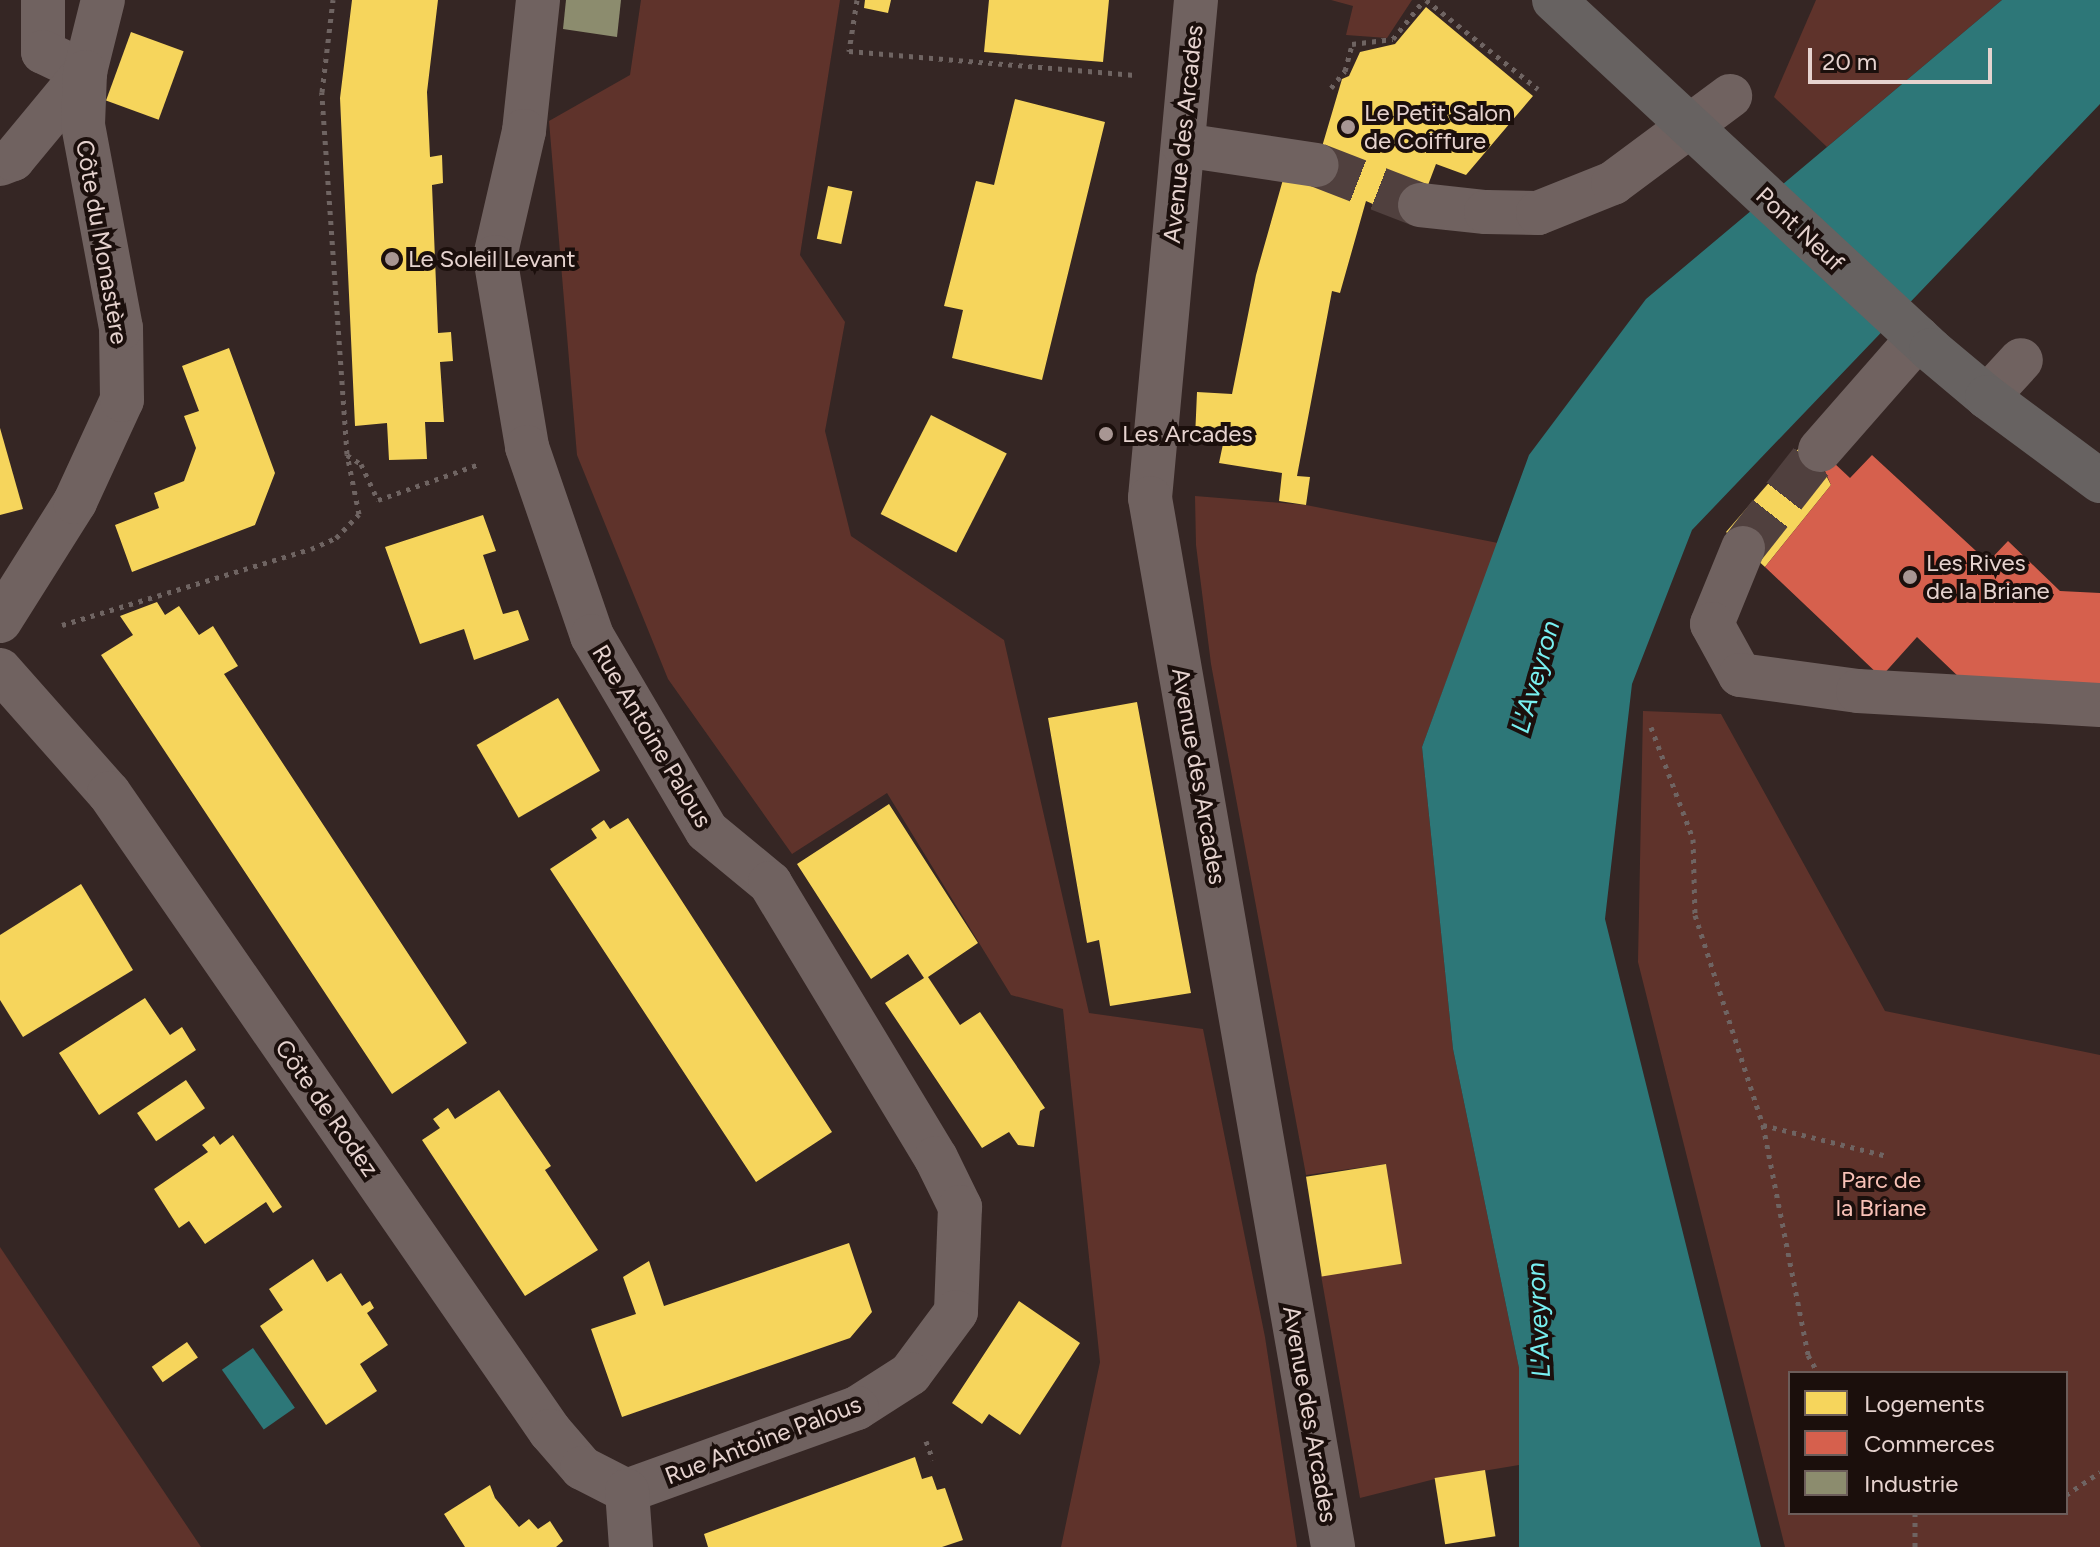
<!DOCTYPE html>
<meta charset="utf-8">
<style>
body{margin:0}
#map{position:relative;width:2100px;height:1547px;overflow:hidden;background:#352624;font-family:Figtree,sans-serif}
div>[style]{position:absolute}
.green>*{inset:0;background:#5f332b}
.water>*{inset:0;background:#2d7778;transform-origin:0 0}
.homes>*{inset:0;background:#f6d55c;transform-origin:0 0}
.shops>*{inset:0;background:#d6604d}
.industry>*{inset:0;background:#8c8c6e}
.minor-tunnel>*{height:44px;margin-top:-22px;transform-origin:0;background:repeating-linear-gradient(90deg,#50403e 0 44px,transparent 0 66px)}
.path>*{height:5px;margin-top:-2.5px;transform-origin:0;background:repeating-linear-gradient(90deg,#6f6462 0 4px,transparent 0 10px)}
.minor>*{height:44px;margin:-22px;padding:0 22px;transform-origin:22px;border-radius:22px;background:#706260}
.major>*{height:44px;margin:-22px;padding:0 22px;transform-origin:22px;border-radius:22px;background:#676261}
.dots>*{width:22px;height:22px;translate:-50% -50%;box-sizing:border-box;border:4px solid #1b0f0c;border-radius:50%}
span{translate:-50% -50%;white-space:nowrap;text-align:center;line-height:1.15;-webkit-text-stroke:8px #1b0f0c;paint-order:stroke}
.poi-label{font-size:24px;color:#e6d3cf}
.left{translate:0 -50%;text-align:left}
.street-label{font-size:24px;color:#e6d3cf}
.park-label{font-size:24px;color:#f8c1b6}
.water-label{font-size:26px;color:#78f0f1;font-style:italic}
.legend{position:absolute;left:1788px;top:1371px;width:280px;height:144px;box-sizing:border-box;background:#1b0f0c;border:2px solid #6c5d5a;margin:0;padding:10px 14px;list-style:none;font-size:24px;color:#e6d3cf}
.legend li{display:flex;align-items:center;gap:16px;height:40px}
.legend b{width:40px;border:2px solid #6c5d5a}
.scale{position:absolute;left:1808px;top:48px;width:184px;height:36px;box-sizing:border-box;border:4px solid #e6d3cf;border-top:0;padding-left:10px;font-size:24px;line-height:28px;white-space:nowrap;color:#e6d3cf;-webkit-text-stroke:6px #1b0f0c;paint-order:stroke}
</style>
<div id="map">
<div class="green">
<div style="clip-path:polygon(641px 0,840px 0,800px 255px,845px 322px,825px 431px,851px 536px,1004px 640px,1089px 1013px,1203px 1029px,1265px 1337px,1297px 1547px,1061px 1547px,1100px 1362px,1063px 1009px,1011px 995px,887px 793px,792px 854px,668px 679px,577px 455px,549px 121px,630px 75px)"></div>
<div style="clip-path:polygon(1331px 0,1412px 0,1387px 38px,1346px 35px,1353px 6px)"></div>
<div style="clip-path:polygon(1816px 0,2002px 0,1827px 147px,1774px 97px)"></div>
<div style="clip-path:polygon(1195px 496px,1306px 505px,1498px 543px,1422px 747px,1453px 1049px,1519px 1368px,1519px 1465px,1435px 1479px,1360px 1498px,1321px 1275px,1400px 1264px,1386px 1164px,1306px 1175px,1211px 664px,1196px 545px)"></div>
<div style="clip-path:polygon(evenodd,1643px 711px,1721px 714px,1885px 1011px,2100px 1055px,2100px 1547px,1785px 1547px,1638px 962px,1643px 711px,1790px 1373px,2066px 1373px,2066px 1513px,1790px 1513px,1790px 1373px)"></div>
<div style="clip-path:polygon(0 1247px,201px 1547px,0 1547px)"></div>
</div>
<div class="water">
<div style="clip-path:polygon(2002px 0,2100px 0,2100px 104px,1692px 530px,1632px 684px,1605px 919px,1761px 1547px,1519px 1547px,1519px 1368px,1453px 1049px,1422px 747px,1529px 455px,1646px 299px)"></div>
<div style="left:253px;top:1348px;width:73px;height:38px;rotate:55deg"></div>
</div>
<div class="homes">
<div style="clip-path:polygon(352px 0,438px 0,427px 92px,430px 157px,442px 155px,443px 183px,432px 185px,438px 333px,451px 332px,453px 361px,440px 362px,444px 422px,425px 422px,427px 459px,389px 460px,387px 423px,355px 426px,340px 98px)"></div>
<div style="clip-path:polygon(865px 0,891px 0,888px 13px,864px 8px)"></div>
<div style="clip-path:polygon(989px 0,1109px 0,1103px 62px,984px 52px)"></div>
<div style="clip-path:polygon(1426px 7px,1533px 96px,1466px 175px,1436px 164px,1414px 222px,1366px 201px,1340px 293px,1332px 291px,1297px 476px,1310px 477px,1306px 505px,1279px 501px,1282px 473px,1219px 463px,1223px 444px,1195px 438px,1197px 392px,1232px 394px,1256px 275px,1284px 176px,1311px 184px,1342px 79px,1349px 76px,1360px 52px,1395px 44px)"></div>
<div style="left:131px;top:32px;width:56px;height:73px;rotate:20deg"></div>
<div style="clip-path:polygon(1015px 99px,1105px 122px,1042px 380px,952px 358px,963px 310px,944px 306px,976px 181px,994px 185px)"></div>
<div style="left:828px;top:186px;width:25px;height:54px;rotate:12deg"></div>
<div style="clip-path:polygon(229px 348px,275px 473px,255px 525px,132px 572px,115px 525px,159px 508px,154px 493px,184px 481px,196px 448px,184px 416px,199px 411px,182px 366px)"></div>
<div style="left:931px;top:415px;width:85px;height:111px;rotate:27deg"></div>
<div style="clip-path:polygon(0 428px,23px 509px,0 515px)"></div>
<div style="clip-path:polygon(1807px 439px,1831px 485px,1765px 567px,1726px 532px)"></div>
<div style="clip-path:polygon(483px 515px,496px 551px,483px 555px,503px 614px,518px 610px,529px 640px,474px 660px,464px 629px,420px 644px,385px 547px)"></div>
<div style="clip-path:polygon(157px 602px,165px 615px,179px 606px,199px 635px,213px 626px,238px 666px,224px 674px,467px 1043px,392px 1094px,101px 655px,133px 635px,120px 616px)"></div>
<div style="left:558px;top:698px;width:84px;height:94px;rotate:60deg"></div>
<div style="clip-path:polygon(1137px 702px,1191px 993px,1110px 1006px,1099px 940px,1087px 943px,1048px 718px)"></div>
<div style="clip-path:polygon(889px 804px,978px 943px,928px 977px,960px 1025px,980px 1012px,1045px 1108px,1040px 1111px,1034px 1147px,1018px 1145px,1009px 1132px,982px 1148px,885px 1003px,924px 978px,908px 954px,871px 979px,797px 864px)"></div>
<div style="clip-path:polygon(628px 818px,832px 1132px,756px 1182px,550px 869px,597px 838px,591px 829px,604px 820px,610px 829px)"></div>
<div style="clip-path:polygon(81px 884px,133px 970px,23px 1037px,0 1000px,0 935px)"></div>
<div style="clip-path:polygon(145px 998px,170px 1035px,182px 1027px,196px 1050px,99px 1115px,59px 1053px)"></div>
<div style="left:186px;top:1080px;width:34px;height:59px;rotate:56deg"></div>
<div style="clip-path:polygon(499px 1090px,551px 1166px,545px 1170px,598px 1250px,525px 1296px,422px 1140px,440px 1128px,433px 1119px,448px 1108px,455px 1119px)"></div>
<div style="clip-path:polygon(233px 1135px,282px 1207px,273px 1213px,266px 1202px,205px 1244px,189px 1221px,179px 1228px,154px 1189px,208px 1152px,202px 1145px,214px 1136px,220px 1145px)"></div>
<div style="left:1386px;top:1164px;width:101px;height:81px;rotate:81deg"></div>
<div style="clip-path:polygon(849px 1243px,872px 1312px,850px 1338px,622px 1417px,591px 1329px,636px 1314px,623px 1277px,649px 1261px,664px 1306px)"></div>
<div style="clip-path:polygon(313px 1259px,327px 1282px,341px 1273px,362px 1306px,370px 1301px,374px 1308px,367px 1313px,388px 1345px,360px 1364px,377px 1391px,326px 1425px,260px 1326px,283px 1310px,269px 1289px)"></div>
<div style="clip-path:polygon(1019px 1301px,1080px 1343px,1020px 1435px,989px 1414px,982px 1424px,952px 1403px)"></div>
<div style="left:187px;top:1342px;width:19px;height:43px;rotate:55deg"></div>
<div style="clip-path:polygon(915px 1457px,922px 1479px,932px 1476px,937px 1490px,945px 1488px,963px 1540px,942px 1547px,708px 1547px,704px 1534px)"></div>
<div style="left:1485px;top:1470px;width:67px;height:51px;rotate:81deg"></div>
<div style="clip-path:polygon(490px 1485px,495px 1498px,519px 1527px,529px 1519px,538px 1529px,550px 1521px,563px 1541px,556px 1547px,465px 1547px,444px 1514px)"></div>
</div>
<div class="shops">
<div style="clip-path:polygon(1872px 455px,1988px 562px,2008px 541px,2060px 591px,2100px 593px,2100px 689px,1962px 680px,1917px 637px,1881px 677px,1765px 567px,1831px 485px,1825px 471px,1833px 462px,1850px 478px)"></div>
</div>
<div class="industry">
<div style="clip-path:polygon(566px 0,621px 0,617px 37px,563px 29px)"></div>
</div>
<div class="minor-tunnel">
<div style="left:1317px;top:165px;width:110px;rotate:21.2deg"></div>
<div style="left:1743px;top:548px;width:125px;rotate:-51.8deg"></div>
</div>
<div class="path">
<div style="left:857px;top:0;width:52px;rotate:98.9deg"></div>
<div style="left:849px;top:51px;width:287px;rotate:4.8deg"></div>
<div style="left:1426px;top:0;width:143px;rotate:38.5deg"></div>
<div style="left:1331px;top:88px;width:22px;rotate:-51deg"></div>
<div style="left:1345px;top:71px;width:28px;rotate:-75deg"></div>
<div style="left:1352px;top:44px;width:41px;rotate:-7deg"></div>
<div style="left:1393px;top:39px;width:50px;rotate:-51.5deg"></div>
<div style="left:347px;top:455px;width:17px;rotate:33deg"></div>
<div style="left:361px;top:464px;width:40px;rotate:65deg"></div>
<div style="left:378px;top:500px;width:105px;rotate:-19.5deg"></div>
<div style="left:62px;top:625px;width:260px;rotate:-17deg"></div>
<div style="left:311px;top:549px;width:27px;rotate:-24deg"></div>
<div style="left:336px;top:538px;width:33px;rotate:-46deg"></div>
<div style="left:359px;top:514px;width:61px;rotate:-101.3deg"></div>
<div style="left:347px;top:454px;width:363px;rotate:-94deg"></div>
<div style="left:322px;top:92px;width:93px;rotate:-83.2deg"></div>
<div style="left:1651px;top:727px;width:120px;rotate:69.4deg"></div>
<div style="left:1693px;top:839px;width:76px;rotate:88.5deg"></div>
<div style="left:1695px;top:915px;width:221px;rotate:72.1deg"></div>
<div style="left:1763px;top:1125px;width:234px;rotate:78.9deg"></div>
<div style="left:1808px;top:1355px;width:21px;rotate:61deg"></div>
<div style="left:1763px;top:1125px;width:128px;rotate:14deg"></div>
<div style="left:926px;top:1441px;width:20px;rotate:70deg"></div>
<div style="left:2066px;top:1495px;width:41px;rotate:-34.1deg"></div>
<div style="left:1915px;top:1513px;width:34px;rotate:90deg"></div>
</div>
<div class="minor">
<div style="left:43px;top:0;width:52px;rotate:90deg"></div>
<div style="left:43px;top:52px;width:47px;rotate:25.5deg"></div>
<div style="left:538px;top:0;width:132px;rotate:96.1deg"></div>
<div style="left:524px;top:131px;width:129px;rotate:103deg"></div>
<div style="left:495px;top:257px;width:193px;rotate:80.4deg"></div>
<div style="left:527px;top:447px;width:200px;rotate:71deg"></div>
<div style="left:592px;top:636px;width:226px;rotate:59.5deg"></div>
<div style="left:707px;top:831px;width:82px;rotate:39.5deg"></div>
<div style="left:770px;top:883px;width:321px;rotate:58.9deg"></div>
<div style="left:936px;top:1158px;width:55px;rotate:63.9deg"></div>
<div style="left:960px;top:1207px;width:105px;rotate:92.2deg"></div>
<div style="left:956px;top:1312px;width:77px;rotate:126.6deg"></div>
<div style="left:910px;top:1374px;width:63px;rotate:147.3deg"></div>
<div style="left:857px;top:1408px;width:245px;rotate:160.2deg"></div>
<div style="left:1196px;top:0;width:500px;rotate:95.28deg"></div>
<div style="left:1150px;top:498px;width:1065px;rotate:80.1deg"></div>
<div style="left:1183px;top:145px;width:135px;rotate:8.5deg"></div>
<div style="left:0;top:164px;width:14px;rotate:-21deg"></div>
<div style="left:13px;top:159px;width:113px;rotate:-50.4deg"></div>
<div style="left:85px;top:72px;width:74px;rotate:-76deg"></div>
<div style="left:1420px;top:205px;width:66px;rotate:6.1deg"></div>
<div style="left:1486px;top:212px;width:52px;rotate:1.1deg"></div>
<div style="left:1538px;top:213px;width:81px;rotate:-21.8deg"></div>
<div style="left:1613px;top:183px;width:146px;rotate:-36.6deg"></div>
<div style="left:1987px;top:397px;width:50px;rotate:-47.4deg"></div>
<div style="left:1820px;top:450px;width:149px;rotate:-48.8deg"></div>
<div style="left:1743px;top:548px;width:82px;rotate:112.2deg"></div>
<div style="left:1712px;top:624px;width:58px;rotate:61.2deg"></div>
<div style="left:1740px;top:675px;width:119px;rotate:7.7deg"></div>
<div style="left:1858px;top:691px;width:242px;rotate:3.3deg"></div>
<div style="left:0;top:621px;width:141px;rotate:-57.8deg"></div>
<div style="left:75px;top:502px;width:112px;rotate:-65.3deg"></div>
<div style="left:122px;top:400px;width:72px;rotate:-90.8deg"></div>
<div style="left:121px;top:328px;width:207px;rotate:-100.6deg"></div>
<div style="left:83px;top:125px;width:53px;rotate:-87.8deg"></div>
<div style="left:0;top:670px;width:164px;rotate:48.5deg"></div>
<div style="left:109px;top:793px;width:776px;rotate:55.35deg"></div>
<div style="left:550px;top:1431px;width:49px;rotate:49.1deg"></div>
<div style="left:582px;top:1468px;width:51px;rotate:27.1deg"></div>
<div style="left:627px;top:1491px;width:56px;rotate:85.9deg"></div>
</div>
<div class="major">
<div style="left:1554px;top:0;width:514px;rotate:42.87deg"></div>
<div style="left:1931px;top:350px;width:73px;rotate:40deg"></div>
<div style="left:1987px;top:397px;width:141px;rotate:36.6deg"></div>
</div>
<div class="dots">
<div style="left:1348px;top:127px;background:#a89693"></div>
<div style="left:392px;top:259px;background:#a89693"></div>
<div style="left:1106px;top:434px;background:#a89693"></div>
<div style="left:1910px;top:577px;background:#a89693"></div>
</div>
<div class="poi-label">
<span class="left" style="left:1364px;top:127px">Le Petit Salon<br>de Coiffure</span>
<span class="left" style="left:408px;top:259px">Le Soleil Levant</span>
<span class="left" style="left:1122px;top:434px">Les Arcades</span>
<span class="left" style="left:1926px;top:577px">Les Rives<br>de la Briane</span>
</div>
<div class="street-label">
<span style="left:1183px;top:134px;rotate:-84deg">Avenue des Arcades</span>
<span style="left:1800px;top:229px;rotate:43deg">Pont Neuf</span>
<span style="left:102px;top:242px;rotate:80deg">Côte du Monastère</span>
<span style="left:652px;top:736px;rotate:59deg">Rue Antoine Palous</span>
<span style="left:1199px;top:776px;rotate:80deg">Avenue des Arcades</span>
<span style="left:327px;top:1108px;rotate:55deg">Côte de Rodez</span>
<span style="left:1310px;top:1414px;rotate:80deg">Avenue des Arcades</span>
<span style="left:763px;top:1440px;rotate:-21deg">Rue Antoine Palous</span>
</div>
<div class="park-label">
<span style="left:1881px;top:1194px">Parc de<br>la Briane</span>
</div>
<div class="water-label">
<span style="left:1536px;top:677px;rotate:-74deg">L'Aveyron</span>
<span style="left:1539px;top:1320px;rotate:-93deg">L'Aveyron</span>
</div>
<ul class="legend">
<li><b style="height:22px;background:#f6d55c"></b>Logements</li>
<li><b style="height:22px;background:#d6604d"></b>Commerces</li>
<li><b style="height:22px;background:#8c8c6e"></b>Industrie</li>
</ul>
<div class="scale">20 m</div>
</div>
